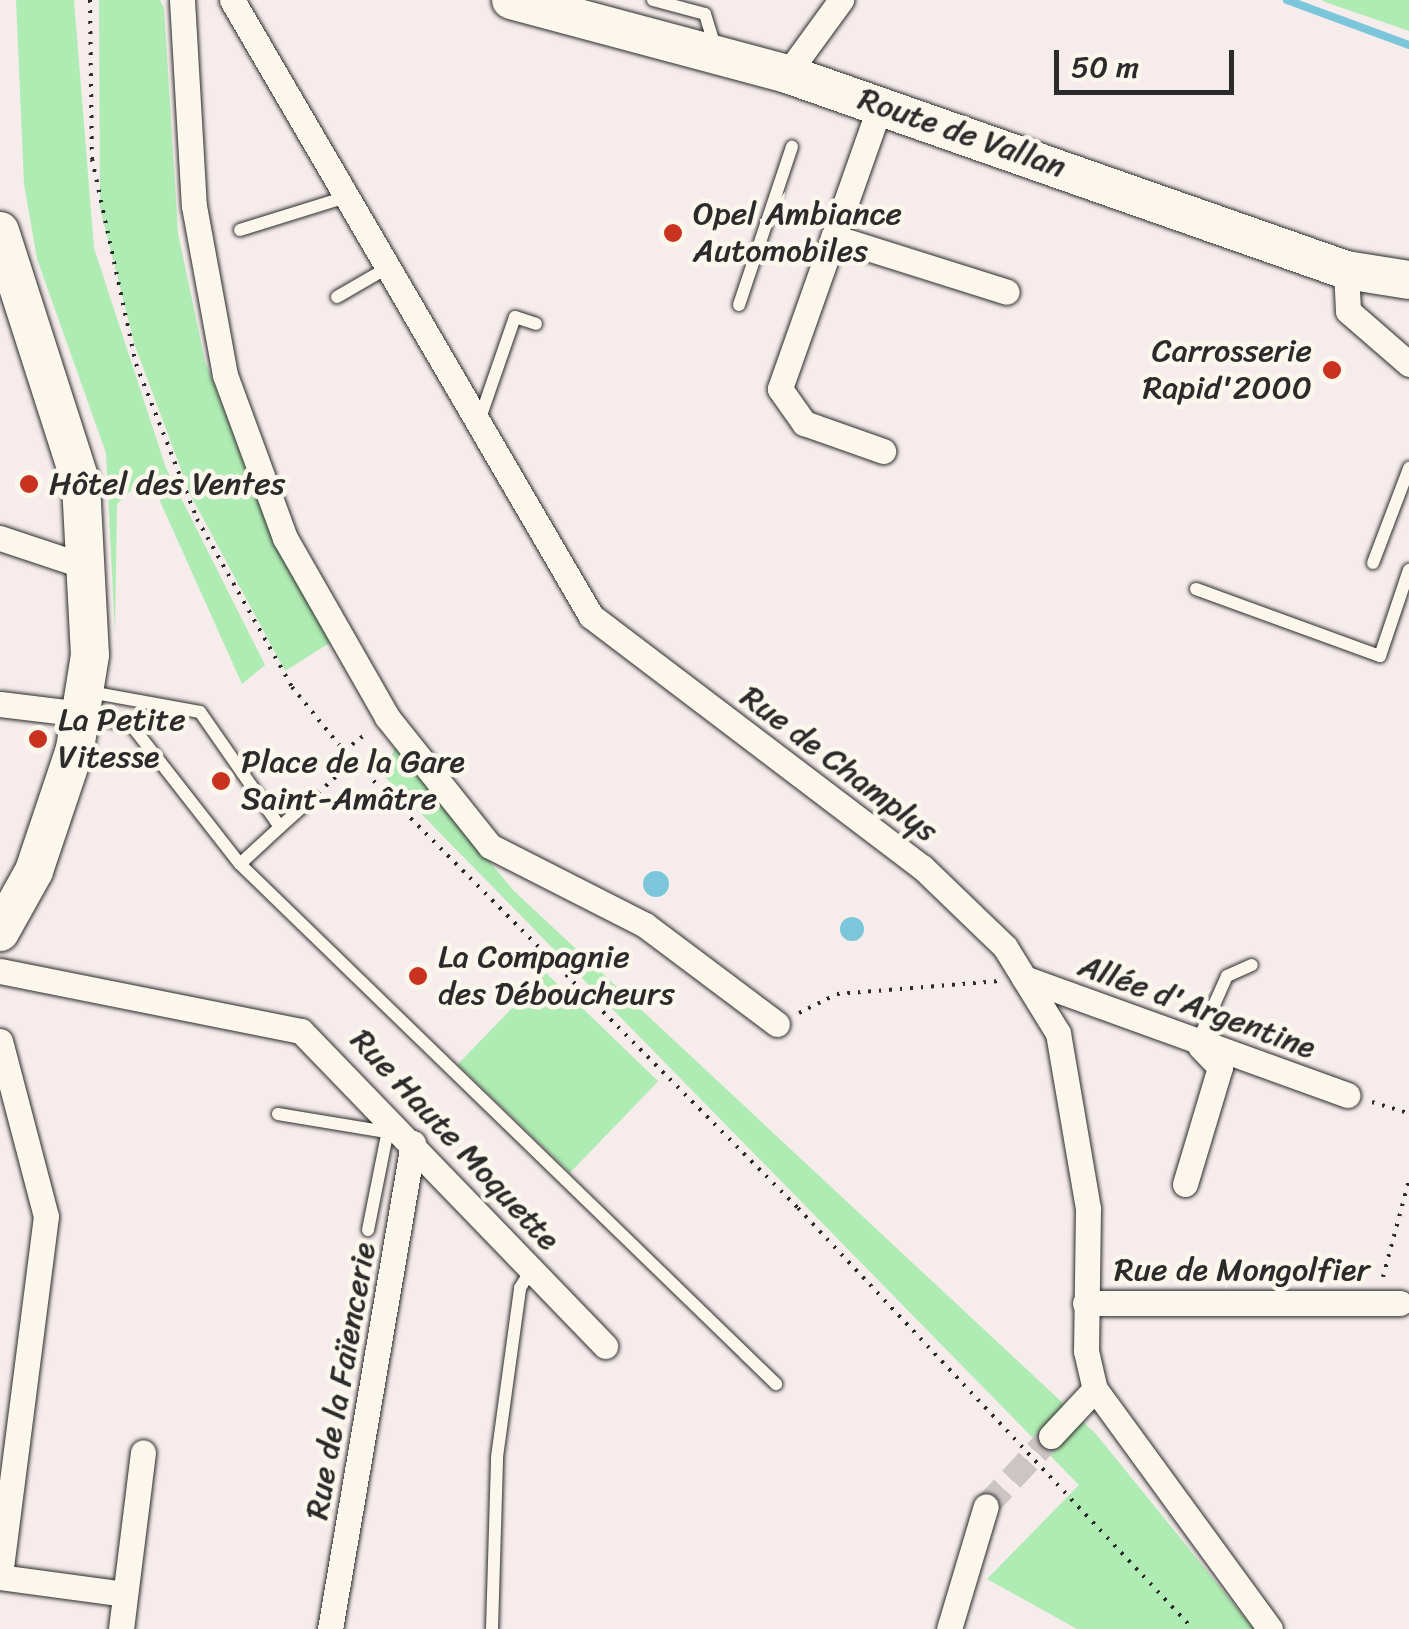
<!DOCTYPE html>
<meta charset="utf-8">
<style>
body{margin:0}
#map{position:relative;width:1409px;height:1629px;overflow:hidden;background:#f6ecec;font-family:Sriracha,sans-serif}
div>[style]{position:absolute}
.green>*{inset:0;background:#afecb3;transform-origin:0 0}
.water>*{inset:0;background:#7bc6db}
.round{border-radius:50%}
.stream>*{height:8px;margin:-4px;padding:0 4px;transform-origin:4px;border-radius:4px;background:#7bc6db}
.minor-tunnel>*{height:25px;margin-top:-12.5px;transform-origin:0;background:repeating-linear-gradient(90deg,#cdc5c5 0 25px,transparent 0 37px)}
.path>*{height:4px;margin-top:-2px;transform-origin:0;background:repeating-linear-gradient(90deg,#2b2b2b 0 2.5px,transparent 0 10.5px)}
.roads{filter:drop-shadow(0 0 2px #2b2b2b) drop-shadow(0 0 2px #2b2b2b)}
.service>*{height:12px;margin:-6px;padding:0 6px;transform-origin:6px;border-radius:6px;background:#fbf7ec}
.minor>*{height:25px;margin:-12.5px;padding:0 12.5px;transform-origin:12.5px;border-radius:12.5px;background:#fbf7ec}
.primary>*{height:38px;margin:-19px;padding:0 19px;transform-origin:19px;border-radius:19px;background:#fbf7ec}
.dots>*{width:28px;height:28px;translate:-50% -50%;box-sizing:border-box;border:5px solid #fbf7ec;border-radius:50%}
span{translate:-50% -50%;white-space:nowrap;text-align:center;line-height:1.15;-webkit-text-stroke:9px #fbf7ec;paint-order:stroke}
.street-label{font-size:32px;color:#2b2b2b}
.poi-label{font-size:32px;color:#2b2b2b}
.left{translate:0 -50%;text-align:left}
.right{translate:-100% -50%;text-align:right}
.scale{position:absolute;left:1054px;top:50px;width:180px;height:45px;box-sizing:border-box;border:5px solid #2b2b2b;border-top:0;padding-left:12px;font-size:30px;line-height:35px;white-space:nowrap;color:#2b2b2b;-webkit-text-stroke:8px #fbf7ec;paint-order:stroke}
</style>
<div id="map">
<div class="green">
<div style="clip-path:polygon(16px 0,74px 0,94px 248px,166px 468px,265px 665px,242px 684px,155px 490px,135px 487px,117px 504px,115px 633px,106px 453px,37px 259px,24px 184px)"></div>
<div style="clip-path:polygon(99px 0,160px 0,164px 8px,178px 233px,205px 361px,278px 551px,331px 642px,285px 671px,191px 496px,135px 346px,100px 208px)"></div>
<div style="clip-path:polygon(1321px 0,1409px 0,1409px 31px,1328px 3px)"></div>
<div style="clip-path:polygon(395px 747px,514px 891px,1096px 1434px,1254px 1629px,1077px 1629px,987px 1579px,1079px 1485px,384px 776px)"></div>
<div style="left:546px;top:973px;width:156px;height:127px;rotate:44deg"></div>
</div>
<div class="water">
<div class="round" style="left:643px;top:871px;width:26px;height:26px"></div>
<div class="round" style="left:840px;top:917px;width:24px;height:24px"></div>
</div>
<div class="stream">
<div style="left:1287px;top:0;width:130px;rotate:20.2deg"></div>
</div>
<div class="minor-tunnel">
<div style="left:986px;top:1506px;width:96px;rotate:-47.1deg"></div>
</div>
<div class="path">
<div style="left:90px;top:0;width:159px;rotate:89.3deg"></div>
<div style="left:92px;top:159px;width:210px;rotate:77.9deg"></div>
<div style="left:136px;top:364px;width:167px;rotate:68.5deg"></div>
<div style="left:197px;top:519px;width:193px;rotate:60.5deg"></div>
<div style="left:292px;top:687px;width:82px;rotate:50.9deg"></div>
<div style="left:344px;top:751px;width:644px;rotate:45.19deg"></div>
<div style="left:798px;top:1208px;width:577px;rotate:46.82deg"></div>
<div style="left:344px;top:751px;width:31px;rotate:-38deg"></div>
<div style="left:318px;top:793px;width:46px;rotate:-42.4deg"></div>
<div style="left:799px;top:1013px;width:42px;rotate:-26.6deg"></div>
<div style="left:837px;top:994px;width:163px;rotate:-4.6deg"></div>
<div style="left:1372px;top:1102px;width:39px;rotate:17deg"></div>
<div style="left:1383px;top:1277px;width:100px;rotate:-75deg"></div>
</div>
<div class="roads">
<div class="service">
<div style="left:653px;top:0;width:54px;rotate:15.1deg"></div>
<div style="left:705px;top:14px;width:34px;rotate:73deg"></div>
<div style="left:240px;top:230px;width:111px;rotate:-17.3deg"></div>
<div style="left:337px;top:297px;width:58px;rotate:-30.1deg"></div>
<div style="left:739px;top:305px;width:167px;rotate:-71.5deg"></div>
<div style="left:479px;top:421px;width:110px;rotate:-70.9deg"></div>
<div style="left:515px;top:317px;width:22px;rotate:18deg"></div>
<div style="left:1373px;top:563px;width:102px;rotate:-69.2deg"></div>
<div style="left:1196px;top:589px;width:196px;rotate:20deg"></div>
<div style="left:1380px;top:656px;width:91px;rotate:-71.4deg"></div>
<div style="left:85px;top:715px;width:48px;rotate:13.2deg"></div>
<div style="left:132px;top:726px;width:175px;rotate:52deg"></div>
<div style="left:240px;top:864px;width:54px;rotate:-42.8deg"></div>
<div style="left:280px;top:827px;width:140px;rotate:-124.8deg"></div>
<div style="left:200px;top:712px;width:112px;rotate:-169.7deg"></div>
<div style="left:280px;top:827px;width:31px;rotate:-42deg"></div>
<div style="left:240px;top:864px;width:747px;rotate:44.13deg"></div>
<div style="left:1197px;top:1043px;width:73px;rotate:-65.9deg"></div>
<div style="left:1227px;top:976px;width:27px;rotate:-24deg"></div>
<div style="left:278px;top:1114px;width:110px;rotate:9.4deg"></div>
<div style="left:368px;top:1230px;width:107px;rotate:-78.7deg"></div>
<div style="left:492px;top:1629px;width:172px;rotate:-88.3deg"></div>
<div style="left:497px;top:1457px;width:171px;rotate:-82.2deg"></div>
<div style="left:520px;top:1288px;width:22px;rotate:-58deg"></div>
</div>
<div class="minor">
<div style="left:182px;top:0;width:206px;rotate:86.7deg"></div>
<div style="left:194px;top:206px;width:172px;rotate:79.6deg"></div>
<div style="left:225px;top:375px;width:174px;rotate:69.8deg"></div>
<div style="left:285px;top:538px;width:206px;rotate:60.3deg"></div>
<div style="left:387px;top:717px;width:165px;rotate:51.4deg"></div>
<div style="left:490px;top:846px;width:174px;rotate:27deg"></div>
<div style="left:645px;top:925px;width:165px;rotate:36.9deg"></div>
<div style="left:232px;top:0;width:713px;rotate:59.77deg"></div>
<div style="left:591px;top:616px;width:415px;rotate:37.2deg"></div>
<div style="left:922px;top:867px;width:115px;rotate:43.9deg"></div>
<div style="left:1005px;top:947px;width:101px;rotate:58.4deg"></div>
<div style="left:1058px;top:1033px;width:179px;rotate:80.3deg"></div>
<div style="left:1088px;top:1209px;width:142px;rotate:90.8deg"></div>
<div style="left:1086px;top:1351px;width:39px;rotate:77deg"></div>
<div style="left:1095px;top:1389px;width:297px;rotate:53.9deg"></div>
<div style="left:787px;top:74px;width:92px;rotate:-53.9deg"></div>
<div style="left:881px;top:103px;width:303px;rotate:109.5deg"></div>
<div style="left:780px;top:389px;width:42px;rotate:54.8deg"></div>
<div style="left:804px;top:423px;width:84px;rotate:19.5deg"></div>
<div style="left:833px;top:237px;width:182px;rotate:17.5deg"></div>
<div style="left:1346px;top:270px;width:41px;rotate:87.2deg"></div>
<div style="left:1348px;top:311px;width:81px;rotate:41deg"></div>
<div style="left:0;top:538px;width:95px;rotate:18.4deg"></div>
<div style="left:0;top:704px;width:84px;rotate:6.9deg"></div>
<div style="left:0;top:971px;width:307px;rotate:11.3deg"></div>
<div style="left:301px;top:1031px;width:438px;rotate:46deg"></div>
<div style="left:1024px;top:978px;width:344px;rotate:19.9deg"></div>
<div style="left:0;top:1041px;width:181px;rotate:75.3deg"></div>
<div style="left:46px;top:1216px;width:361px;rotate:97.3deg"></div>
<div style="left:1185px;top:1184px;width:122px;rotate:-73.3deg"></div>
<div style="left:1220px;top:1067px;width:28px;rotate:-134deg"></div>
<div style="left:1085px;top:1303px;width:315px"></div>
<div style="left:1051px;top:1436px;width:64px;rotate:-46.9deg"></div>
<div style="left:0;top:1577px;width:126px;rotate:7.7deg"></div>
<div style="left:121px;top:1629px;width:178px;rotate:-82.9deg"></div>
<div style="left:330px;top:1629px;width:493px;rotate:-80.3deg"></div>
<div style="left:949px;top:1629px;width:128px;rotate:-73.3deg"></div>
</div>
<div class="primary">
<div style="left:511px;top:0;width:286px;rotate:15deg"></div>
<div style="left:787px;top:74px;width:592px;rotate:19.32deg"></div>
<div style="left:1346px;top:270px;width:64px;rotate:9deg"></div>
<div style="left:0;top:231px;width:266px;rotate:72.2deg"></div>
<div style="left:81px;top:484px;width:171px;rotate:87deg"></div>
<div style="left:90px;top:655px;width:95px;rotate:99.1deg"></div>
<div style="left:75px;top:749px;width:129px;rotate:108.6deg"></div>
<div style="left:34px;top:871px;width:70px;rotate:119.1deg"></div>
</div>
</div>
<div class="dots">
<div style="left:673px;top:233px;background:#c8321e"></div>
<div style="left:1332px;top:370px;background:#c8321e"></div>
<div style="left:29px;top:484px;background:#c8321e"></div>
<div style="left:38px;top:739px;background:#c8321e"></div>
<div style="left:221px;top:781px;background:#c8321e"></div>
<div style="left:418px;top:976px;background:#c8321e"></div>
</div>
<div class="street-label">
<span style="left:962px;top:133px;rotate:19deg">Route de Vallan</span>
<span style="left:839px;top:764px;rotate:37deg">Rue de Champlys</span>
<span style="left:1197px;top:1007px;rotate:20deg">Allée d'Argentine</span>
<span style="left:455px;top:1140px;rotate:47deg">Rue Haute Moquette</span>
<span style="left:1242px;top:1270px">Rue de Mongolfier</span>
<span style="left:341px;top:1381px;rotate:-80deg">Rue de la Faïencerie</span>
</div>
<div class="poi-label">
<span class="left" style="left:693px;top:233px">Opel Ambiance<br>Automobiles</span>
<span class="right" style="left:1312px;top:370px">Carrosserie<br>Rapid'2000</span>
<span class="left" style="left:49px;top:484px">Hôtel des Ventes</span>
<span class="left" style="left:58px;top:739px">La Petite<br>Vitesse</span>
<span class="left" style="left:241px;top:781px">Place de la Gare<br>Saint-Amâtre</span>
<span class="left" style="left:438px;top:976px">La Compagnie<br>des Déboucheurs</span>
</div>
<div class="scale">50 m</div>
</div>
